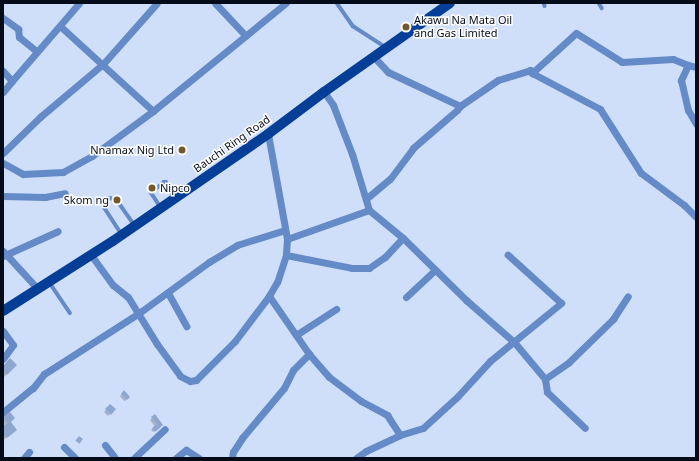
<!DOCTYPE html>
<style>
body{margin:0}
#map{position:relative;width:699px;height:461px;overflow:hidden;background:#cfdff9;font-family:"Noto Sans",sans-serif}
div>[style]{position:absolute}
.shadow>*{inset:0;background:#0003;transform-origin:0 0}
.building>*{inset:0;background:#8ea7cf;transform-origin:0 0}
.lane>*{height:3.5px;margin:-1.75px;padding:0 1.75px;transform-origin:1.75px;border-radius:1.75px;background:#648ac7}
.street>*{height:7px;margin:-3.5px;padding:0 3.5px;transform-origin:3.5px;border-radius:3.5px;background:#648ac7}
.primary>*{height:10px;margin:-5px;padding:0 5px;transform-origin:5px;border-radius:5px;background:#043e96}
.dots>*{width:11px;height:11px;translate:-50% -50%;box-sizing:border-box;border:2px solid #fff;border-radius:50%}
span{translate:-50% -50%;white-space:nowrap;text-align:center;line-height:1.15;-webkit-text-stroke:3px #fff;paint-order:stroke}
.poi-label{font-size:11px;color:#050c19}
.left{translate:0 -50%;text-align:left}
.right{translate:-100% -50%;text-align:right}
.street-label{font-size:11px;color:#050c19}
.frame{position:absolute;inset:0;border:4px solid #050c19;pointer-events:none}
</style>
<div id="map">
<div class="shadow">
<div style="clip-path:polygon(16px 365px,3px 378px,3px 367px)"></div>
<div style="left:124px;top:392px;width:7px;height:6px;rotate:45deg"></div>
<div style="clip-path:polygon(110px 405px,115px 409px,108px 416px,104px 412px)"></div>
<div style="clip-path:polygon(10px 414px,10px 422px,13px 433px,3px 440px,3px 428px,5px 426px,3px 418px)"></div>
<div style="clip-path:polygon(152px 418px,162px 424px,153px 432px,151px 430px,155px 427px,150px 420px)"></div>
</div>
<div class="building">
<div style="clip-path:polygon(10px 358px,17px 365px,7px 375px,3px 371px,3px 366px)"></div>
<div style="clip-path:polygon(124px 390px,130px 397px,127px 400px,121px 394px)"></div>
<div style="clip-path:polygon(110px 404px,116px 409px,111px 415px,105px 409px)"></div>
<div style="clip-path:polygon(10px 412px,15px 418px,11px 422px,17px 430px,7px 438px,3px 433px,3px 426px,8px 423px,3px 417px)"></div>
<div style="clip-path:polygon(155px 414px,163px 425px,155px 432px,152px 428px,157px 424px,151px 417px)"></div>
<div style="left:79px;top:436px;width:5px;height:6px;rotate:37deg"></div>
</div>
<div class="lane">
<div style="left:337px;top:3px;width:28px;rotate:55deg"></div>
<div style="left:353px;top:26px;width:38px;rotate:33deg"></div>
<div style="left:544px;top:3px;width:3px;rotate:72deg"></div>
<div style="left:599px;top:3px;width:6px;rotate:59deg"></div>
<div style="left:160px;top:207px;width:17px;rotate:-123deg"></div>
<div style="left:151px;top:193px;width:17px;rotate:-40deg"></div>
<div style="left:164px;top:182px;width:2px"></div>
<div style="left:166px;top:182px;width:17px;rotate:62deg"></div>
<div style="left:121px;top:234px;width:30px;rotate:-123deg"></div>
<div style="left:105px;top:209px;width:6px;rotate:-108deg"></div>
<div style="left:103px;top:203px;width:4px;rotate:-63deg"></div>
<div style="left:105px;top:199px;width:5px;rotate:-11deg"></div>
<div style="left:110px;top:198px;width:7px;rotate:16deg"></div>
<div style="left:117px;top:200px;width:32px;rotate:55deg"></div>
<div style="left:50px;top:283px;width:36px;rotate:56deg"></div>
</div>
<div class="street">
<div style="left:215px;top:3px;width:45px;rotate:46.8deg"></div>
<div style="left:3px;top:18px;width:19px;rotate:36deg"></div>
<div style="left:18px;top:29px;width:8px;rotate:83deg"></div>
<div style="left:19px;top:37px;width:22px;rotate:39deg"></div>
<div style="left:60px;top:26px;width:126px;rotate:42.4deg"></div>
<div style="left:374px;top:57px;width:21px;rotate:47deg"></div>
<div style="left:388px;top:72px;width:80px;rotate:25.3deg"></div>
<div style="left:460px;top:106px;width:46px;rotate:-34.4deg"></div>
<div style="left:498px;top:80px;width:34px;rotate:-17deg"></div>
<div style="left:530px;top:70px;width:4px;rotate:56deg"></div>
<div style="left:532px;top:73px;width:77px;rotate:27.9deg"></div>
<div style="left:600px;top:109px;width:76px;rotate:57.4deg"></div>
<div style="left:641px;top:173px;width:54px;rotate:36.7deg"></div>
<div style="left:684px;top:205px;width:17px;rotate:45deg"></div>
<div style="left:696px;top:67px;width:8px;rotate:-166deg"></div>
<div style="left:688px;top:65px;width:17px;rotate:115deg"></div>
<div style="left:681px;top:80px;width:31px;rotate:77deg"></div>
<div style="left:688px;top:110px;width:16px;rotate:60deg"></div>
<div style="left:3px;top:71px;width:13px;rotate:48deg"></div>
<div style="left:12px;top:81px;width:14px;rotate:129deg"></div>
<div style="left:532px;top:73px;width:59px;rotate:-42.3deg"></div>
<div style="left:576px;top:33px;width:54px;rotate:32.2deg"></div>
<div style="left:622px;top:62px;width:51px;rotate:-3.4deg"></div>
<div style="left:673px;top:59px;width:16px;rotate:22deg"></div>
<div style="left:12px;top:81px;width:103px;rotate:-49.3deg"></div>
<div style="left:324px;top:92px;width:16px;rotate:55deg"></div>
<div style="left:333px;top:105px;width:53px;rotate:68.8deg"></div>
<div style="left:352px;top:154px;width:59px;rotate:73.1deg"></div>
<div style="left:369px;top:210px;width:44px;rotate:39.5deg"></div>
<div style="left:403px;top:238px;width:88px;rotate:44.5deg"></div>
<div style="left:466px;top:300px;width:64px;rotate:41.2deg"></div>
<div style="left:514px;top:342px;width:48px;rotate:50deg"></div>
<div style="left:545px;top:379px;width:13px;rotate:81deg"></div>
<div style="left:547px;top:392px;width:52px;rotate:43.5deg"></div>
<div style="left:268px;top:134px;width:107px;rotate:79.7deg"></div>
<div style="left:287px;top:239px;width:16px;rotate:94deg"></div>
<div style="left:286px;top:255px;width:28px;rotate:108deg"></div>
<div style="left:277px;top:282px;width:16px;rotate:120deg"></div>
<div style="left:269px;top:296px;width:70px;rotate:55.4deg"></div>
<div style="left:309px;top:354px;width:30px;rotate:49deg"></div>
<div style="left:329px;top:377px;width:40px;rotate:37deg"></div>
<div style="left:361px;top:401px;width:30px;rotate:28deg"></div>
<div style="left:387px;top:415px;width:24px;rotate:57deg"></div>
<div style="left:3px;top:153px;width:52px;rotate:-44.2deg"></div>
<div style="left:40px;top:117px;width:82px;rotate:-40.1deg"></div>
<div style="left:103px;top:64px;width:81px;rotate:-48.5deg"></div>
<div style="left:3px;top:163px;width:23px;rotate:29deg"></div>
<div style="left:23px;top:174px;width:40px;rotate:-2.9deg"></div>
<div style="left:63px;top:172px;width:33px;rotate:-29deg"></div>
<div style="left:92px;top:156px;width:76px;rotate:-36.4deg"></div>
<div style="left:153px;top:111px;width:171px;rotate:-39.1deg"></div>
<div style="left:3px;top:196px;width:42px;rotate:1.4deg"></div>
<div style="left:45px;top:197px;width:20px;rotate:-11deg"></div>
<div style="left:367px;top:198px;width:30px;rotate:-40deg"></div>
<div style="left:390px;top:179px;width:39px;rotate:-53deg"></div>
<div style="left:413px;top:148px;width:58px;rotate:-40.8deg"></div>
<div style="left:457px;top:110px;width:5px;rotate:-53deg"></div>
<div style="left:287px;top:239px;width:87px;rotate:-19.5deg"></div>
<div style="left:3px;top:251px;width:52px;rotate:47.4deg"></div>
<div style="left:91px;top:255px;width:37px;rotate:54deg"></div>
<div style="left:113px;top:285px;width:19px;rotate:39deg"></div>
<div style="left:128px;top:297px;width:55px;rotate:58.3deg"></div>
<div style="left:157px;top:344px;width:39px;rotate:54deg"></div>
<div style="left:180px;top:376px;width:11px;rotate:27deg"></div>
<div style="left:190px;top:381px;width:6px;rotate:-9deg"></div>
<div style="left:196px;top:380px;width:55px;rotate:-45deg"></div>
<div style="left:235px;top:341px;width:56px;rotate:-52.9deg"></div>
<div style="left:286px;top:255px;width:67px;rotate:11.1deg"></div>
<div style="left:352px;top:268px;width:17px"></div>
<div style="left:369px;top:268px;width:19px;rotate:-35deg"></div>
<div style="left:385px;top:257px;width:26px;rotate:-47deg"></div>
<div style="left:3px;top:256px;width:60px;rotate:-24.4deg"></div>
<div style="left:168px;top:293px;width:38px;rotate:61deg"></div>
<div style="left:406px;top:297px;width:40px;rotate:-43deg"></div>
<div style="left:3px;top:331px;width:17px;rotate:54deg"></div>
<div style="left:13px;top:345px;width:17px;rotate:126deg"></div>
<div style="left:296px;top:335px;width:48px;rotate:-33deg"></div>
<div style="left:545px;top:379px;width:29px;rotate:-35deg"></div>
<div style="left:569px;top:362px;width:62px;rotate:-44.3deg"></div>
<div style="left:613px;top:319px;width:27px;rotate:-57deg"></div>
<div style="left:3px;top:412px;width:38px;rotate:-39deg"></div>
<div style="left:33px;top:388px;width:18px;rotate:-52deg"></div>
<div style="left:44px;top:374px;width:113px;rotate:-32.7deg"></div>
<div style="left:139px;top:313px;width:87px;rotate:-36.1deg"></div>
<div style="left:209px;top:262px;width:33px;rotate:-31deg"></div>
<div style="left:237px;top:245px;width:50px;rotate:-17.4deg"></div>
<div style="left:105px;top:445px;width:16px;rotate:52deg"></div>
<div style="left:64px;top:447px;width:16px;rotate:45deg"></div>
<div style="left:24px;top:458px;width:8px;rotate:-50deg"></div>
<div style="left:134px;top:458px;width:42px;rotate:-43.1deg"></div>
<div style="left:176px;top:458px;width:13px;rotate:-39deg"></div>
<div style="left:186px;top:450px;width:15px;rotate:32deg"></div>
<div style="left:232px;top:458px;width:6px;rotate:-81deg"></div>
<div style="left:233px;top:452px;width:17px;rotate:-57deg"></div>
<div style="left:242px;top:438px;width:65px;rotate:-50deg"></div>
<div style="left:284px;top:388px;width:20px;rotate:-63deg"></div>
<div style="left:293px;top:370px;width:23px;rotate:-45deg"></div>
<div style="left:356px;top:458px;width:12px;rotate:-35deg"></div>
<div style="left:366px;top:451px;width:38px;rotate:-25deg"></div>
<div style="left:400px;top:435px;width:24px;rotate:-17deg"></div>
<div style="left:423px;top:428px;width:47px;rotate:-42.4deg"></div>
<div style="left:458px;top:396px;width:47px;rotate:-47.6deg"></div>
<div style="left:490px;top:361px;width:92px;rotate:-39.2deg"></div>
<div style="left:561px;top:303px;width:72px;rotate:-137.8deg"></div>
</div>
<div class="primary">
<div style="left:3px;top:311px;width:130px;rotate:-32.5deg"></div>
<div style="left:113px;top:241px;width:188px;rotate:-34.6deg"></div>
<div style="left:268px;top:134px;width:70px;rotate:-36.9deg"></div>
<div style="left:324px;top:92px;width:154px;rotate:-35.2deg"></div>
</div>
<div class="dots">
<div style="left:406px;top:27px;background:#72582a"></div>
<div style="left:182px;top:150px;background:#72582a"></div>
<div style="left:152px;top:188px;background:#72582a"></div>
<div style="left:117px;top:200px;background:#72582a"></div>
</div>
<div class="poi-label">
<span class="left" style="left:414px;top:27px">Akawu Na Mata Oil<br>and Gas Limited</span>
<span class="right" style="left:174px;top:150px">Nnamax Nig Ltd</span>
<span class="left" style="left:160px;top:188px">Nipco</span>
<span class="right" style="left:109px;top:200px">Skom ng</span>
</div>
<div class="street-label">
<span style="left:232px;top:144px;rotate:-35deg">Bauchi Ring Road</span>
</div>
<div class="frame"></div>
</div>
